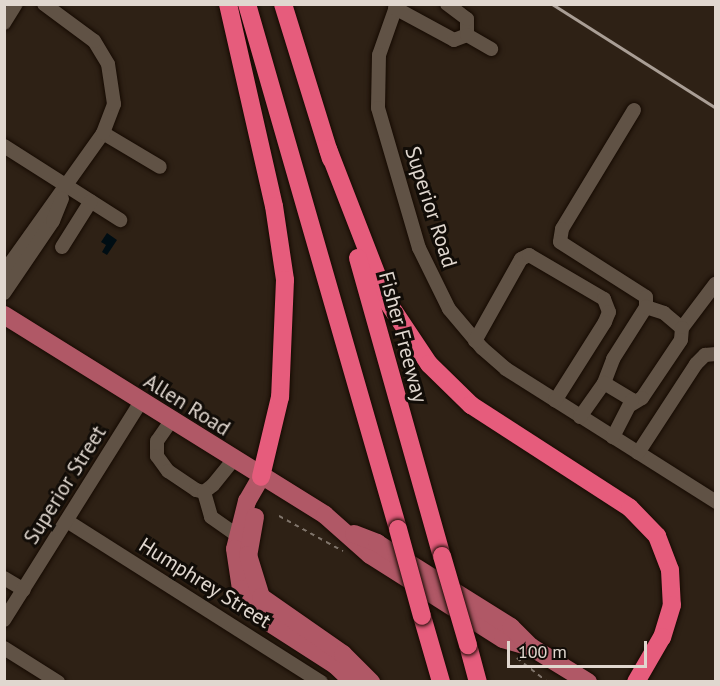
<!DOCTYPE html>
<style>
body{margin:0}
#map{position:relative;width:720px;height:686px;overflow:hidden;background:#2e2115;font-family:"PT Sans",sans-serif}
div>[style]{position:absolute}
.water>*{inset:0;background:#000d13}
.path>*{height:1.5px;margin-top:-0.75px;transform-origin:0;background:repeating-linear-gradient(90deg,#80756b 0 4.5px,transparent 0 9px)}
.roads{filter:drop-shadow(0 0 2px #150a02) drop-shadow(0 0 2px #150a02)}
.minor>*{height:14px;margin:-7px;padding:0 7px;transform-origin:7px;border-radius:7px;background:#605245}
.major>*{height:18px;margin:-9px;padding:0 9px;transform-origin:9px;border-radius:9px;background:#b05866}
.highway>*{height:18px;margin:-9px;padding:0 9px;transform-origin:9px;border-radius:9px;background:#e65c7c}
.rail>*{height:3px;margin:-1.5px;padding:0 1.5px;transform-origin:1.5px;border-radius:1.5px;background:#a99e95}
.bridges{filter:drop-shadow(0 0 2px #150a02) drop-shadow(0 0 2px #150a02)}
.highway-bridge>*{height:18px;margin:-9px;padding:0 9px;transform-origin:9px;border-radius:9px;background:#e65c7c}
span{translate:-50% -50%;white-space:nowrap;text-align:center;line-height:1.15;-webkit-text-stroke:6px #110c07;paint-order:stroke}
.street-label{font-size:21px;color:#e0d7cf}
.frame{position:absolute;inset:0;border:6px solid #e0d7cf;pointer-events:none}
.scale{position:absolute;left:507px;top:641px;width:140px;height:27px;box-sizing:border-box;border:3px solid #e0d7cf;border-top:0;padding-left:8px;font-size:18px;line-height:21px;white-space:nowrap;color:#e0d7cf;-webkit-text-stroke:4px #110c07;paint-order:stroke}
</style>
<div id="map">
<div class="water">
<div style="clip-path:polygon(107px 233px,117px 240px,107px 255px,102px 252px,106px 245px,101px 242px)"></div>
</div>
<div class="path">
<div style="left:279px;top:516px;width:73px;rotate:28.7deg"></div>
<div style="left:517px;top:658px;width:39px;rotate:38deg"></div>
</div>
<div class="roads">
<div class="minor">
<div style="left:397px;top:4px;width:54px;rotate:109.4deg"></div>
<div style="left:379px;top:55px;width:53px;rotate:91.1deg"></div>
<div style="left:378px;top:108px;width:146px;rotate:73.7deg"></div>
<div style="left:419px;top:248px;width:68px;rotate:63.8deg"></div>
<div style="left:449px;top:309px;width:51px;rotate:49.8deg"></div>
<div style="left:482px;top:348px;width:32px;rotate:41deg"></div>
<div style="left:506px;top:369px;width:249px;rotate:32.3deg"></div>
<div style="left:395px;top:8px;width:67px;rotate:28.5deg"></div>
<div style="left:454px;top:40px;width:14px;rotate:-21deg"></div>
<div style="left:467px;top:35px;width:16px;rotate:-90deg"></div>
<div style="left:467px;top:19px;width:25px;rotate:-143deg"></div>
<div style="left:4px;top:23px;width:22px;rotate:-58deg"></div>
<div style="left:467px;top:35px;width:28px;rotate:30deg"></div>
<div style="left:634px;top:110px;width:139px;rotate:121.2deg"></div>
<div style="left:562px;top:229px;width:13px;rotate:99deg"></div>
<div style="left:560px;top:242px;width:102px;rotate:32.6deg"></div>
<div style="left:646px;top:297px;width:10px;rotate:90deg"></div>
<div style="left:103px;top:133px;width:66px;rotate:30.8deg"></div>
<div style="left:4px;top:146px;width:138px;rotate:32.5deg"></div>
<div style="left:62px;top:247px;width:54px;rotate:-57.8deg"></div>
<div style="left:4px;top:272px;width:171px;rotate:-54.5deg"></div>
<div style="left:103px;top:133px;width:31px;rotate:-69deg"></div>
<div style="left:114px;top:104px;width:40px;rotate:-98.5deg"></div>
<div style="left:108px;top:64px;width:27px;rotate:-121deg"></div>
<div style="left:94px;top:41px;width:62px;rotate:-143.5deg"></div>
<div style="left:4px;top:293px;width:87px;rotate:-55.8deg"></div>
<div style="left:53px;top:221px;width:24px;rotate:-68deg"></div>
<div style="left:682px;top:328px;width:56px;rotate:-52.9deg"></div>
<div style="left:475px;top:341px;width:94px;rotate:-60.7deg"></div>
<div style="left:521px;top:259px;width:9px;rotate:-27deg"></div>
<div style="left:529px;top:255px;width:87px;rotate:30.4deg"></div>
<div style="left:604px;top:299px;width:14px;rotate:69deg"></div>
<div style="left:609px;top:312px;width:11px;rotate:112deg"></div>
<div style="left:605px;top:322px;width:93px;rotate:122.3deg"></div>
<div style="left:604px;top:383px;width:26px;rotate:-69deg"></div>
<div style="left:613px;top:359px;width:62px;rotate:-57.6deg"></div>
<div style="left:646px;top:307px;width:19px;rotate:18deg"></div>
<div style="left:664px;top:313px;width:23px;rotate:40deg"></div>
<div style="left:682px;top:328px;width:12px;rotate:95deg"></div>
<div style="left:681px;top:340px;width:70px;rotate:123.9deg"></div>
<div style="left:642px;top:398px;width:12px;rotate:149deg"></div>
<div style="left:580px;top:417px;width:42px;rotate:-54.8deg"></div>
<div style="left:604px;top:383px;width:33px;rotate:31deg"></div>
<div style="left:632px;top:400px;width:42px;rotate:117.2deg"></div>
<div style="left:171px;top:421px;width:24px;rotate:125deg"></div>
<div style="left:157px;top:441px;width:15px;rotate:90deg"></div>
<div style="left:157px;top:456px;width:19px;rotate:54deg"></div>
<div style="left:168px;top:471px;width:34px;rotate:34deg"></div>
<div style="left:196px;top:490px;width:8px;rotate:14deg"></div>
<div style="left:204px;top:492px;width:11px;rotate:-38deg"></div>
<div style="left:213px;top:485px;width:32px;rotate:-51deg"></div>
<div style="left:638px;top:453px;width:106px;rotate:-56.9deg"></div>
<div style="left:696px;top:364px;width:13px;rotate:-45deg"></div>
<div style="left:705px;top:355px;width:11px;rotate:-5deg"></div>
<div style="left:204px;top:492px;width:26px;rotate:74deg"></div>
<div style="left:211px;top:517px;width:33px;rotate:35deg"></div>
<div style="left:67px;top:521px;width:301px;rotate:32.4deg"></div>
<div style="left:4px;top:578px;width:23px;rotate:31deg"></div>
<div style="left:4px;top:620px;width:257px;rotate:-57.9deg"></div>
<div style="left:4px;top:648px;width:64px;rotate:32.2deg"></div>
</div>
<div class="major">
<div style="left:4px;top:315px;width:378px;rotate:31.9deg"></div>
<div style="left:325px;top:515px;width:60px;rotate:41.6deg"></div>
<div style="left:370px;top:555px;width:157px;rotate:32.3deg"></div>
<div style="left:503px;top:639px;width:29px;rotate:16deg"></div>
<div style="left:261px;top:477px;width:28px;rotate:120deg"></div>
<div style="left:247px;top:501px;width:49px;rotate:104deg"></div>
<div style="left:235px;top:549px;width:40px;rotate:81.5deg"></div>
<div style="left:241px;top:589px;width:43px;rotate:50.7deg"></div>
<div style="left:268px;top:622px;width:80px;rotate:32.7deg"></div>
<div style="left:335px;top:665px;width:25px;rotate:43deg"></div>
<div style="left:255px;top:517px;width:39px;rotate:100deg"></div>
<div style="left:248px;top:555px;width:44px;rotate:72.8deg"></div>
<div style="left:261px;top:597px;width:100px;rotate:34.8deg"></div>
<div style="left:343px;top:654px;width:40px;rotate:45deg"></div>
<div style="left:354px;top:534px;width:25px;rotate:21deg"></div>
<div style="left:377px;top:543px;width:158px;rotate:32.1deg"></div>
<div style="left:511px;top:627px;width:28px;rotate:45deg"></div>
<div style="left:531px;top:647px;width:67px;rotate:31.6deg"></div>
</div>
<div class="highway">
<div style="left:228px;top:4px;width:207px;rotate:77.2deg"></div>
<div style="left:274px;top:206px;width:75px;rotate:81.5deg"></div>
<div style="left:285px;top:280px;width:117px;rotate:92.4deg"></div>
<div style="left:280px;top:397px;width:82px;rotate:103.4deg"></div>
<div style="left:247px;top:4px;width:546px;rotate:73.95deg"></div>
<div style="left:283px;top:4px;width:162px;rotate:72.8deg"></div>
<div style="left:328px;top:149px;width:163px;rotate:68.8deg"></div>
<div style="left:387px;top:301px;width:76px;rotate:56.3deg"></div>
<div style="left:429px;top:364px;width:59px;rotate:44.3deg"></div>
<div style="left:471px;top:405px;width:189px;rotate:32.9deg"></div>
<div style="left:630px;top:508px;width:39px;rotate:46deg"></div>
<div style="left:657px;top:536px;width:36px;rotate:69deg"></div>
<div style="left:670px;top:570px;width:35px;rotate:87deg"></div>
<div style="left:672px;top:605px;width:34px;rotate:107deg"></div>
<div style="left:662px;top:637px;width:52px;rotate:120deg"></div>
<div style="left:358px;top:258px;width:310px;rotate:74.3deg"></div>
<div style="left:422px;top:616px;width:69px;rotate:73.9deg"></div>
<div style="left:468px;top:645px;width:38px;rotate:75deg"></div>
</div>
</div>
<div class="rail">
<div style="left:552px;top:4px;width:194px;rotate:32.4deg"></div>
</div>
<div class="bridges">
<div class="highway-bridge">
<div style="left:398px;top:529px;width:90px;rotate:74.6deg"></div>
<div style="left:442px;top:556px;width:93px;rotate:73.7deg"></div>
</div>
</div>
<div class="street-label">
<span style="left:431px;top:207px;rotate:72deg">Superior Road</span>
<span style="left:403px;top:337px;rotate:75deg">Fisher Freeway</span>
<span style="left:187px;top:405px;rotate:32deg">Allen Road</span>
<span style="left:65px;top:485px;rotate:-58deg">Superior Street</span>
<span style="left:205px;top:583px;rotate:32deg">Humphrey Street</span>
</div>
<div class="frame"></div>
<div class="scale">100 m</div>
</div>
